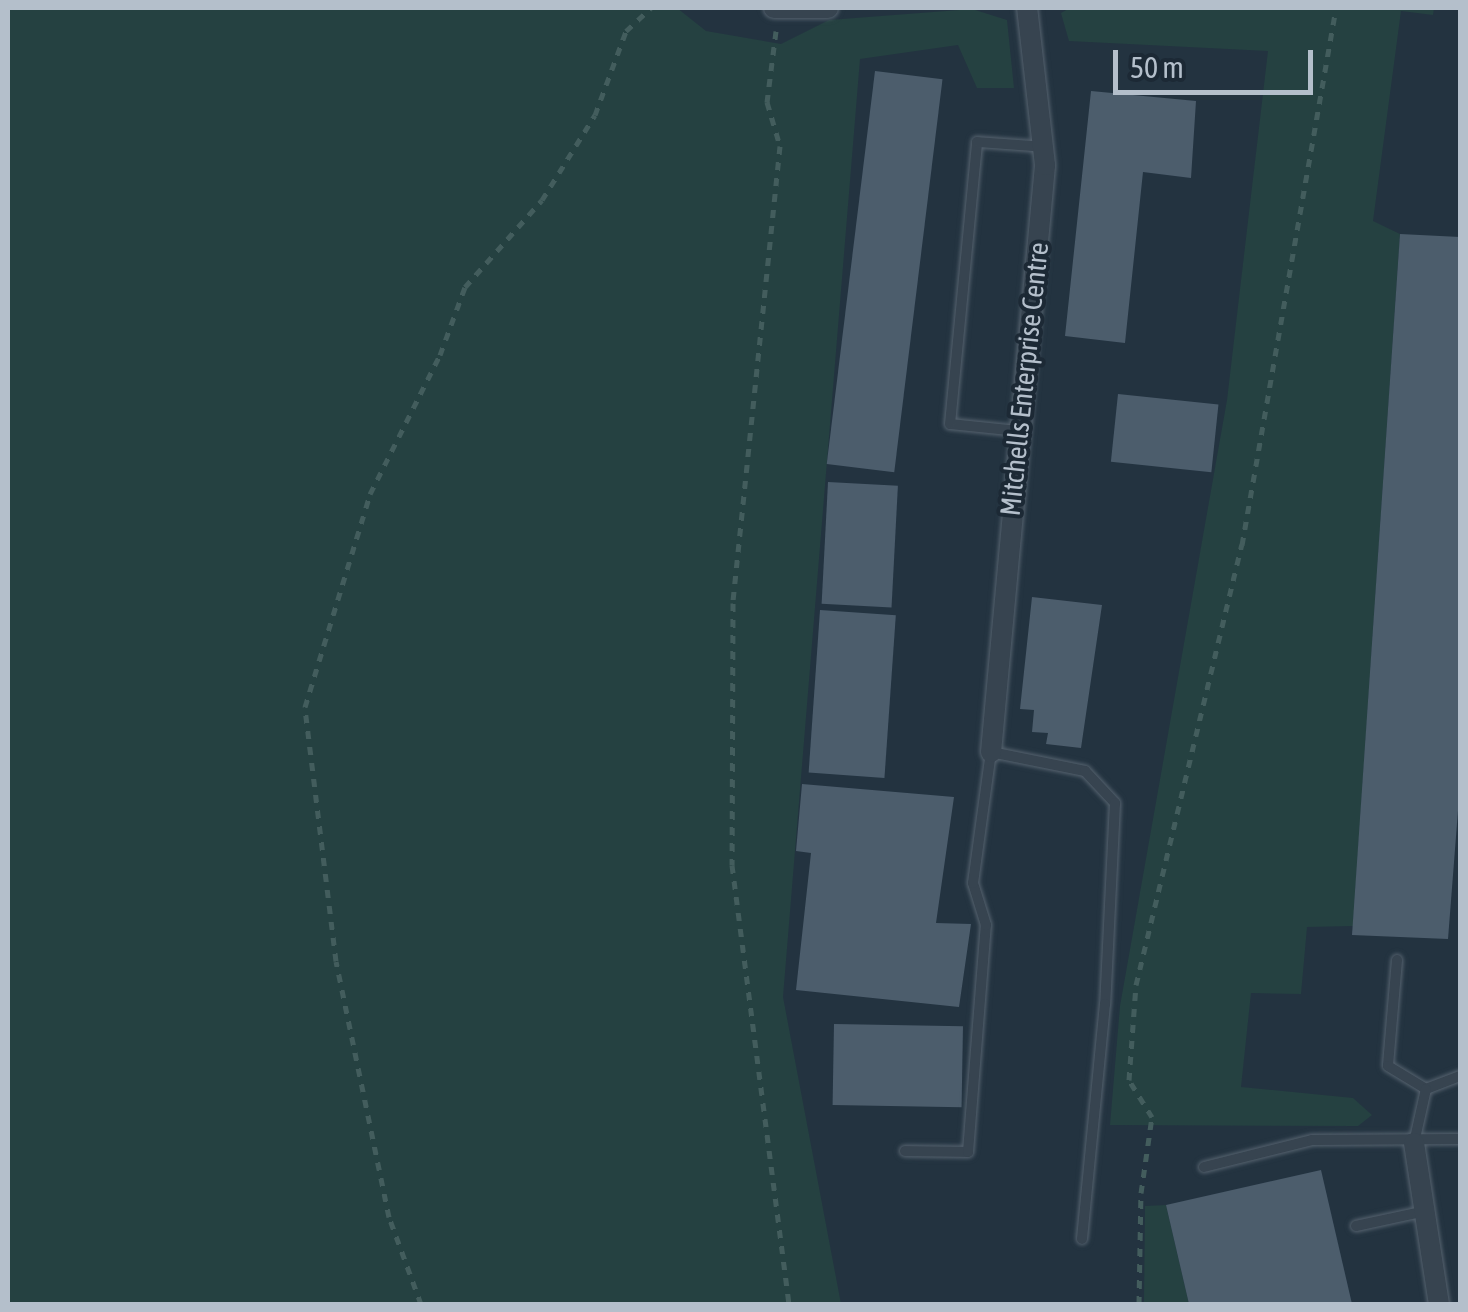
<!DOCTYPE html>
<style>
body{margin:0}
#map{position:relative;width:1468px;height:1312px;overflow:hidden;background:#233340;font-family:"Asap Condensed",sans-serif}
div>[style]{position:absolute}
.green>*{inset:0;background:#254141}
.building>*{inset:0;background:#4c5d6c;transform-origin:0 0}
.path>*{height:5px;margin-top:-2.5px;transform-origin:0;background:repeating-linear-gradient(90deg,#435d5d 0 8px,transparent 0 16px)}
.roads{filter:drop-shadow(0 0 2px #55626e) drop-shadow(0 0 2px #55626e)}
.lane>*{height:10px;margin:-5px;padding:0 5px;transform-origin:5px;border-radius:5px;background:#374450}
.street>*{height:20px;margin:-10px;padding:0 10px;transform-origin:10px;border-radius:10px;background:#374450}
span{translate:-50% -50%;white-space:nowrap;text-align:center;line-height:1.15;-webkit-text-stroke:8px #1c2935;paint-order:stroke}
.street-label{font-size:28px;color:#b4bfcb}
.frame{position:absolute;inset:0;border:10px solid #b4bfcb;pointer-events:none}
.scale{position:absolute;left:1113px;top:50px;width:200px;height:45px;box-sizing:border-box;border:5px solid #b4bfcb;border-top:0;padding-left:12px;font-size:30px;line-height:35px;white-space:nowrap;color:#b4bfcb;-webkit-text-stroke:8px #1c2935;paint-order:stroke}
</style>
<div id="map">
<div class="green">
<div style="clip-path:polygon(8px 8px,677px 8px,706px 31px,781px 44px,829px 20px,972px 9px,1007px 20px,1014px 88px,977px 88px,958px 45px,860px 59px,783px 997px,841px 1304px,8px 1304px)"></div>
<div style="clip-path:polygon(1070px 8px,1434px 8px,1433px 15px,1401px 11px,1373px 221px,1400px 234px,1353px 926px,1307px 927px,1301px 994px,1251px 993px,1241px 1087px,1353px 1098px,1372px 1115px,1358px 1126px,1110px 1125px,1120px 1006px,1227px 400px,1268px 51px,1069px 41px,1061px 13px)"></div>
<div style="clip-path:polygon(1166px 1205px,1189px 1304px,1144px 1304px,1145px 1206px)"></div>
</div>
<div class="building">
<div style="left:875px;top:71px;width:68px;height:396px;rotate:7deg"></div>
<div style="clip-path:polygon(1091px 91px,1196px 101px,1191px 178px,1143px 172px,1125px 343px,1065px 336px)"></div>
<div style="clip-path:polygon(1400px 234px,1460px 237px,1460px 785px,1448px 939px,1352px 935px)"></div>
<div style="left:1118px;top:394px;width:101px;height:68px;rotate:6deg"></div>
<div style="left:828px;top:482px;width:70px;height:122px;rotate:3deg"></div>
<div style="clip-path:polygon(1032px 597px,1102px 605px,1081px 748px,1046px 744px,1048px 733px,1032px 732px,1034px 710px,1020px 709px)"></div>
<div style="left:820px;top:610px;width:76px;height:163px;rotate:4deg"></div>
<div style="clip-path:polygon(802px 784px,954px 797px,936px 923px,971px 924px,959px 1007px,796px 990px,811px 853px,796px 851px)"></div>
<div style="left:834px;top:1024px;width:129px;height:81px;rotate:1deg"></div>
<div style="clip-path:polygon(1321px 1170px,1352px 1304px,1189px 1304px,1166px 1205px)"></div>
</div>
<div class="path">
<div style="left:776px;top:31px;width:72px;rotate:97.2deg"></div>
<div style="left:767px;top:102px;width:46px;rotate:73.5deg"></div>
<div style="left:780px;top:146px;width:459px;rotate:95.9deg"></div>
<div style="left:733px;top:603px;width:262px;rotate:90.2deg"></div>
<div style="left:732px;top:865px;width:443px;rotate:82.6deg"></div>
<div style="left:421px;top:1304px;width:93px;rotate:-110.2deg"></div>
<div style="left:389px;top:1217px;width:261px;rotate:-101.7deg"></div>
<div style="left:336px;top:961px;width:256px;rotate:-97deg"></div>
<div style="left:305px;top:707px;width:223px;rotate:-73deg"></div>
<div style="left:370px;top:494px;width:156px;rotate:-63.3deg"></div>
<div style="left:440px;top:355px;width:72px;rotate:-69.8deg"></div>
<div style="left:465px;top:287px;width:116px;rotate:-48.5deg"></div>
<div style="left:542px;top:200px;width:100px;rotate:-58.1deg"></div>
<div style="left:595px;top:115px;width:90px;rotate:-69.7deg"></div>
<div style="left:626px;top:31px;width:34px;rotate:-43deg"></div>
<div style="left:1139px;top:1304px;width:111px;rotate:-89deg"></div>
<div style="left:1141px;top:1193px;width:77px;rotate:-81.8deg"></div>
<div style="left:1152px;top:1117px;width:44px;rotate:-121.9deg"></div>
<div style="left:1129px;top:1080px;width:95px;rotate:-85.8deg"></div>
<div style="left:1136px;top:985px;width:453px;rotate:-76.5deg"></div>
<div style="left:1242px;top:545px;width:545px;rotate:-80.07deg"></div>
</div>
<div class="roads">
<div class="lane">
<div style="left:1018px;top:431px;width:68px;rotate:-174.1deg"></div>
<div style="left:950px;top:424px;width:283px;rotate:-84.5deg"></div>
<div style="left:977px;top:142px;width:68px;rotate:4.2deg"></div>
<div style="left:1397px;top:960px;width:106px;rotate:94.9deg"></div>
<div style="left:1388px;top:1066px;width:44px;rotate:31.2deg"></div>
<div style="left:1426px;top:1089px;width:36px;rotate:-21deg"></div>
<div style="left:1414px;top:1143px;width:55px;rotate:-77.5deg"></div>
<div style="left:905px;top:1151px;width:63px;rotate:0.9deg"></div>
<div style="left:968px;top:1152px;width:228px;rotate:-85.5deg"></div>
<div style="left:986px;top:925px;width:44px;rotate:-107.2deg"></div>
<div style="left:973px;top:883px;width:132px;rotate:-82.2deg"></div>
<div style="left:991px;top:752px;width:96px;rotate:11.4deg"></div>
<div style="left:1085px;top:771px;width:44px;rotate:46.8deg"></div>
<div style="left:1115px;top:803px;width:201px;rotate:92.8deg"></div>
<div style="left:1105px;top:1004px;width:236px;rotate:95.6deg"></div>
<div style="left:1204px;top:1167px;width:111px;rotate:-14deg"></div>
<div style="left:1312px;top:1140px;width:148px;rotate:-0.4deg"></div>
<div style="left:1356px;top:1226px;width:66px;rotate:-12.2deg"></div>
</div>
<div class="street">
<div style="left:774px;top:8px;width:54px"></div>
<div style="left:991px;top:752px;width:589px;rotate:-84.74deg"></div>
<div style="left:1045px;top:165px;width:158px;rotate:-96.5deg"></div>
<div style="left:1414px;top:1143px;width:163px;rotate:81.2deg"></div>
</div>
</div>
<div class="street-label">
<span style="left:1024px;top:379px;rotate:-84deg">Mitchells Enterprise Centre</span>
</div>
<div class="frame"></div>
<div class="scale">50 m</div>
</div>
